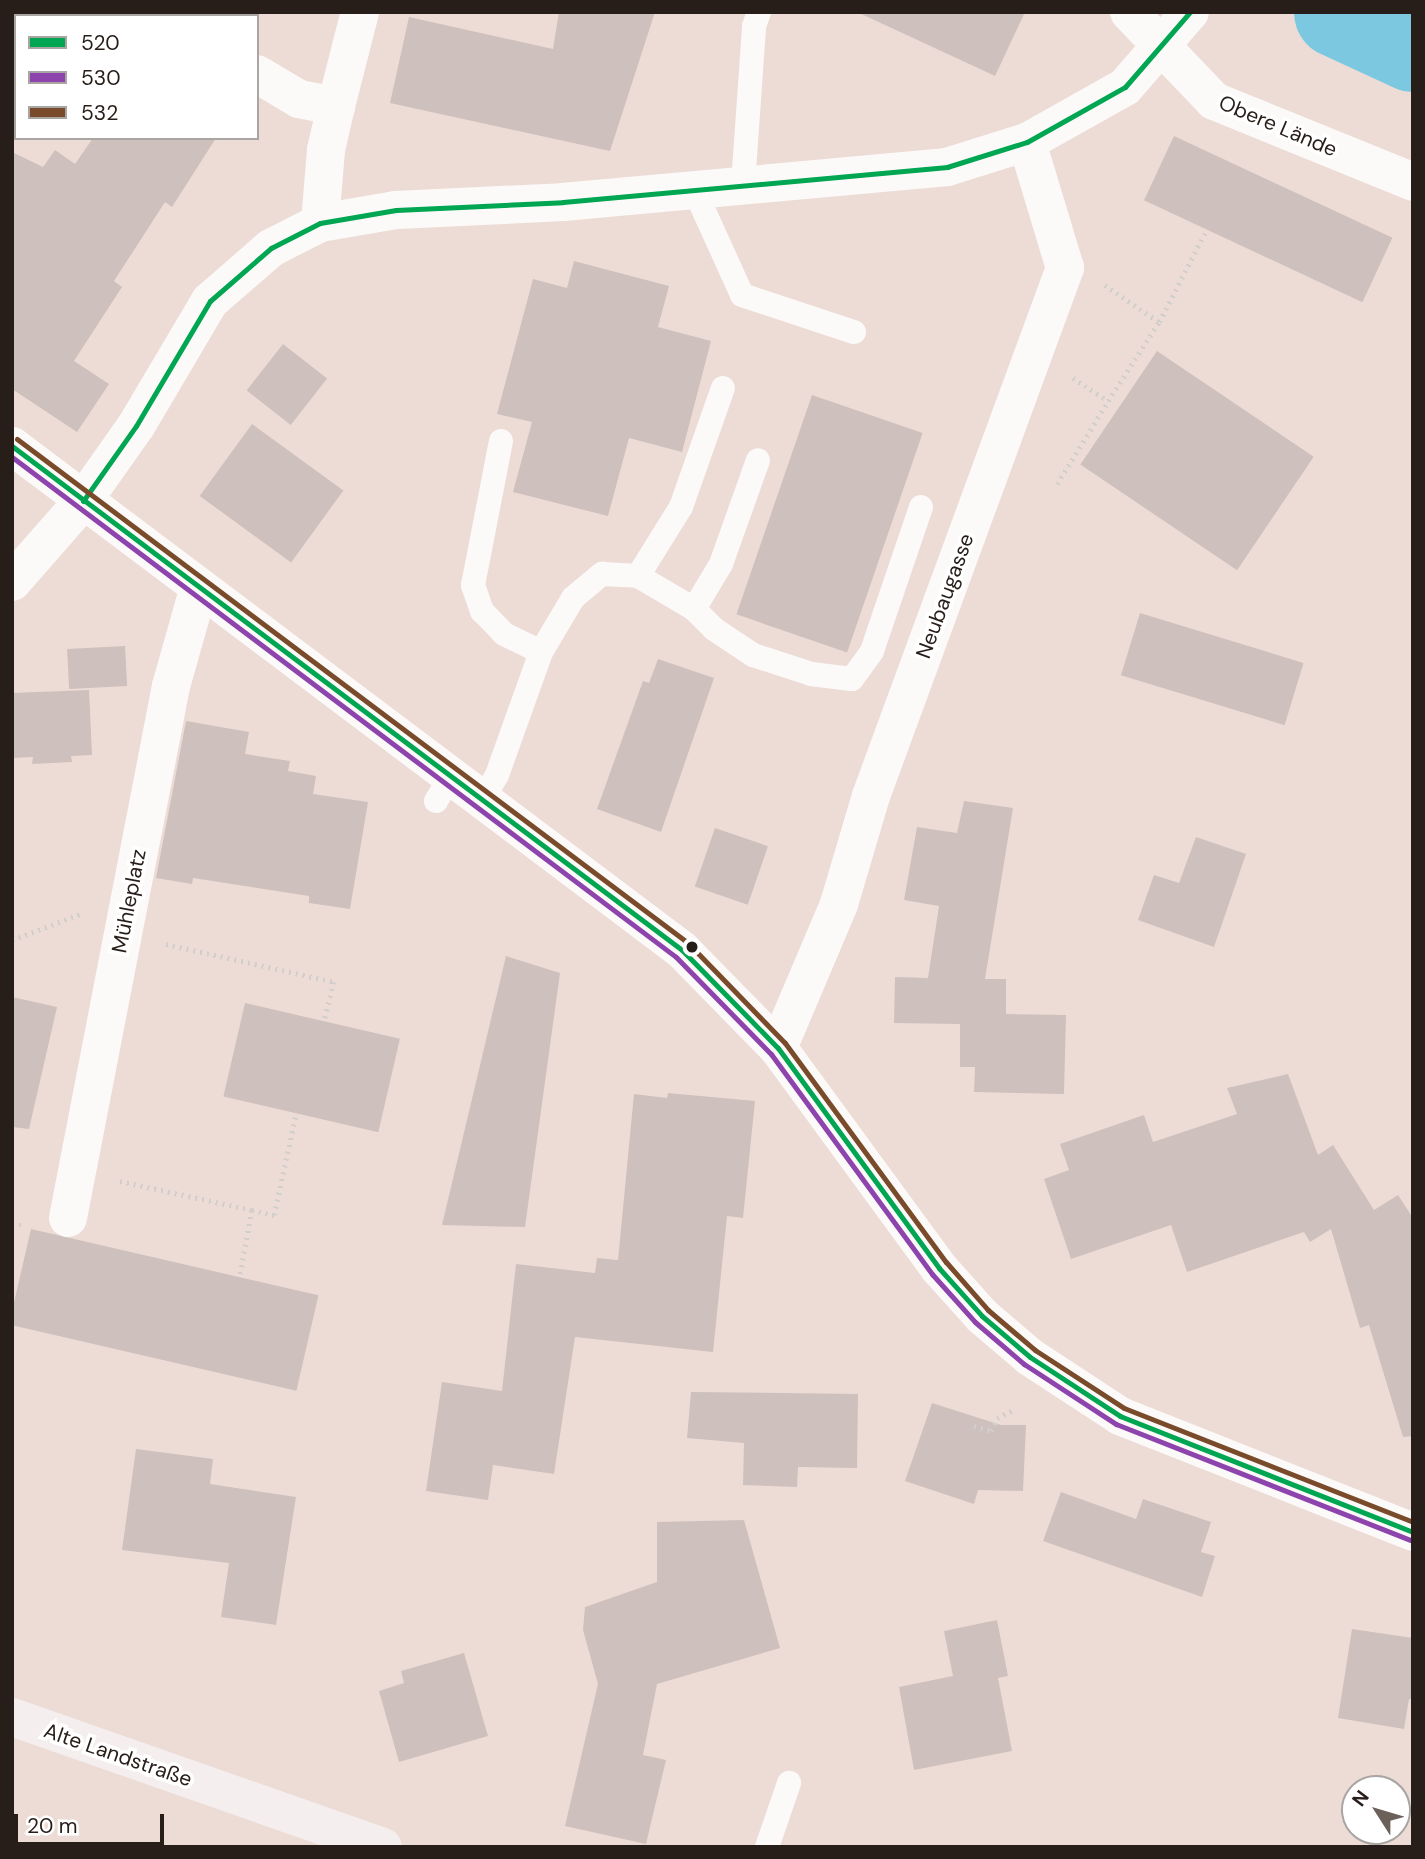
<!DOCTYPE html>
<meta charset="utf-8">
<style>
body{margin:0}
#map{position:relative;width:1425px;height:1859px;overflow:hidden;background:#eddcd6;font-family:"DM Sans",sans-serif}
div>[style]{position:absolute}
.river>*{height:91px;margin:-45.5px;padding:0 45.5px;transform-origin:45.5px;border-radius:45.5px;background:#7bc8e0}
.building>*{inset:0;background:#cec0bd;transform-origin:0 0}
.path>*{height:4.5px;margin-top:-2.25px;transform-origin:0;background:repeating-linear-gradient(90deg,#d2cecc 0 2px,transparent 0 7px)}
.service>*{height:24px;margin:-12px;padding:0 12px;transform-origin:12px;border-radius:12px;background:#fcfaf9}
.minor>*{height:38px;margin:-19px;padding:0 19px;transform-origin:19px;border-radius:19px;background:#fcfaf9}
.secondary>*{height:38px;margin:-19px;padding:0 19px;transform-origin:19px;border-radius:19px;background:#f5eeee}
.bus-1>*{height:5px;margin:-2.5px;padding:0 2.5px;transform-origin:2.5px;border-radius:2.5px;background:#00a651}
.bus-2>*{height:5px;margin:-2.5px;padding:0 2.5px;transform-origin:2.5px;border-radius:2.5px;background:#8e44ad}
.bus-3>*{height:5px;margin:-2.5px;padding:0 2.5px;transform-origin:2.5px;border-radius:2.5px;background:#7a4b2a}
.dots>*{width:19px;height:19px;translate:-50% -50%;box-sizing:border-box;border:4px solid #fff;border-radius:50%}
span{translate:-50% -50%;white-space:nowrap;text-align:center;line-height:1.15;-webkit-text-stroke:7px #fff;paint-order:stroke}
.street-label{font-size:21px;color:#271d19}
.frame{position:absolute;inset:0;border:14px solid #271d19;pointer-events:none}
.legend{position:absolute;left:14px;top:14px;width:245px;height:126px;box-sizing:border-box;background:#fff;border:2px solid #a9a5a3;margin:0;padding:9px 12px;list-style:none;font-size:21px;color:#271d19}
.legend li{display:flex;align-items:center;gap:14px;height:35px}
.legend b{width:35px;border:2px solid #a9a5a3}
.north{position:absolute;left:1341px;top:1775px;width:70px;height:70px;box-sizing:border-box;background:#fff;border:2px solid #a9a5a3;border-radius:50%;rotate:307deg;font-size:19px;font-weight:700;line-height:28px;text-align:center;color:#271d19}
.north::after{content:'';display:block;margin:auto;width:24px;height:32px;background:#6c605b;clip-path:polygon(50% 0,100% 100%,50% 72%,0 100%)}
.scale{position:absolute;left:14px;top:1814px;width:150px;height:32px;box-sizing:border-box;border:4px solid #271d19;border-top:0;padding-left:9px;font-size:21px;line-height:24px;white-space:nowrap;color:#271d19;-webkit-text-stroke:5px #fff;paint-order:stroke}
</style>
<div id="map">
<div class="river">
<div style="left:1339px;top:12px;width:81px;rotate:24.7deg"></div>
</div>
<div class="building">
<div style="clip-path:polygon(559px 12px,655px 12px,610px 151px,390px 103px,409px 17px,553px 49px)"></div>
<div style="clip-path:polygon(857px 12px,1025px 12px,995px 76px)"></div>
<div style="left:1174px;top:136px;width:241px;height:71px;rotate:25deg"></div>
<div style="clip-path:polygon(93px 138px,216px 138px,172px 207px,165px 202px,114px 281px,122px 287px,74px 361px,109px 384px,77px 432px,12px 389px,12px 152px,43px 167px,55px 150px,75px 164px)"></div>
<div style="clip-path:polygon(574px 261px,669px 286px,658px 327px,711px 341px,682px 452px,629px 438px,608px 516px,513px 492px,532px 422px,497px 414px,533px 279px,567px 288px)"></div>
<div style="left:283px;top:344px;width:56px;height:59px;rotate:38deg"></div>
<div style="left:1157px;top:351px;width:189px;height:137px;rotate:34deg"></div>
<div style="left:812px;top:395px;width:117px;height:232px;rotate:19deg"></div>
<div style="left:252px;top:424px;width:113px;height:89px;rotate:36deg"></div>
<div style="left:1140px;top:613px;width:171px;height:65px;rotate:17deg"></div>
<div style="left:125px;top:646px;width:40px;height:58px;rotate:87deg"></div>
<div style="clip-path:polygon(658px 659px,714px 678px,661px 832px,597px 809px,643px 681px,649px 683px)"></div>
<div style="clip-path:polygon(89px 690px,92px 755px,71px 756px,72px 762px,32px 764px,33px 757px,12px 758px,12px 693px)"></div>
<div style="clip-path:polygon(186px 721px,249px 732px,245px 754px,290px 761px,288px 771px,316px 776px,313px 794px,368px 802px,350px 909px,309px 903px,309px 896px,193px 878px,192px 884px,156px 878px)"></div>
<div style="clip-path:polygon(964px 801px,1013px 808px,985px 979px,1006px 979px,1006px 1014px,1066px 1015px,1064px 1094px,974px 1092px,975px 1067px,960px 1067px,960px 1024px,894px 1023px,895px 977px,928px 978px,939px 906px,904px 900px,917px 827px,957px 833px)"></div>
<div style="left:715px;top:828px;width:56px;height:62px;rotate:19deg"></div>
<div style="clip-path:polygon(1196px 837px,1246px 854px,1214px 947px,1138px 920px,1154px 875px,1179px 883px)"></div>
<div style="clip-path:polygon(506px 956px,560px 973px,525px 1227px,442px 1225px)"></div>
<div style="clip-path:polygon(12px 997px,57px 1007px,29px 1129px,12px 1127px)"></div>
<div style="left:245px;top:1003px;width:159px;height:96px;rotate:13deg"></div>
<div style="clip-path:polygon(1288px 1074px,1318px 1155px,1333px 1145px,1374px 1210px,1398px 1195px,1413px 1218px,1413px 1436px,1403px 1437px,1369px 1325px,1360px 1328px,1331px 1229px,1310px 1242px,1304px 1232px,1187px 1272px,1171px 1225px,1071px 1259px,1044px 1179px,1069px 1170px,1060px 1144px,1144px 1115px,1153px 1142px,1237px 1114px,1227px 1088px)"></div>
<div style="clip-path:polygon(668px 1093px,755px 1101px,743px 1218px,727px 1216px,713px 1352px,575px 1337px,554px 1474px,493px 1465px,488px 1500px,426px 1491px,442px 1382px,502px 1391px,516px 1264px,595px 1273px,597px 1258px,618px 1260px,634px 1094px,667px 1098px)"></div>
<div style="left:31px;top:1229px;width:295px;height:98px;rotate:13deg"></div>
<div style="clip-path:polygon(691px 1392px,858px 1394px,857px 1468px,798px 1467px,797px 1487px,743px 1485px,744px 1443px,687px 1438px)"></div>
<div style="clip-path:polygon(932px 1403px,1001px 1425px,1026px 1425px,1023px 1491px,978px 1490px,974px 1504px,905px 1481px)"></div>
<div style="clip-path:polygon(136px 1449px,213px 1459px,210px 1484px,296px 1497px,276px 1625px,221px 1617px,229px 1563px,122px 1550px)"></div>
<div style="clip-path:polygon(1061px 1492px,1136px 1519px,1143px 1499px,1211px 1522px,1201px 1552px,1215px 1556px,1202px 1597px,1043px 1541px)"></div>
<div style="clip-path:polygon(744px 1520px,780px 1648px,657px 1684px,643px 1755px,666px 1760px,646px 1844px,565px 1826px,598px 1684px,583px 1630px,585px 1607px,657px 1582px,657px 1522px)"></div>
<div style="clip-path:polygon(997px 1620px,1008px 1676px,998px 1678px,1012px 1751px,914px 1770px,899px 1687px,953px 1676px,944px 1631px)"></div>
<div style="clip-path:polygon(1352px 1629px,1413px 1638px,1413px 1699px,1409px 1699px,1404px 1729px,1338px 1718px)"></div>
<div style="clip-path:polygon(464px 1653px,488px 1736px,399px 1762px,379px 1691px,404px 1683px,401px 1671px)"></div>
</div>
<div class="path">
<div style="left:1105px;top:285px;width:65px;rotate:34.4deg"></div>
<div style="left:1159px;top:322px;width:105px;rotate:-62.7deg"></div>
<div style="left:1073px;top:378px;width:42px;rotate:33.3deg"></div>
<div style="left:1108px;top:401px;width:94px;rotate:-57.2deg"></div>
<div style="left:1057px;top:484px;width:97px;rotate:-58.4deg"></div>
<div style="left:12px;top:940px;width:73px;rotate:-20.9deg"></div>
<div style="left:166px;top:944px;width:172px;rotate:12.7deg"></div>
<div style="left:334px;top:982px;width:41px;rotate:104deg"></div>
<div style="left:120px;top:1181px;width:135px;rotate:12.4deg"></div>
<div style="left:252px;top:1210px;width:68px;rotate:100.2deg"></div>
<div style="left:252px;top:1210px;width:23px;rotate:13deg"></div>
<div style="left:274px;top:1215px;width:104px;rotate:-77.8deg"></div>
<div style="left:12px;top:1225px;width:13px"></div>
<div style="left:974px;top:1426px;width:18px;rotate:16deg"></div>
<div style="left:991px;top:1431px;width:14px;rotate:-65deg"></div>
<div style="left:997px;top:1418px;width:18px;rotate:-27deg"></div>
</div>
<div class="service">
<div style="left:743px;top:185px;width:159px;rotate:-86deg"></div>
<div style="left:754px;top:26px;width:15px;rotate:-70deg"></div>
<div style="left:694px;top:189px;width:116px;rotate:65.6deg"></div>
<div style="left:742px;top:295px;width:118px;rotate:18.3deg"></div>
<div style="left:501px;top:441px;width:147px;rotate:101deg"></div>
<div style="left:473px;top:585px;width:28px;rotate:71deg"></div>
<div style="left:482px;top:611px;width:32px;rotate:46deg"></div>
<div style="left:504px;top:634px;width:41px;rotate:25.9deg"></div>
<div style="left:638px;top:576px;width:81px;rotate:-58.1deg"></div>
<div style="left:681px;top:507px;width:126px;rotate:-70.6deg"></div>
<div style="left:694px;top:609px;width:52px;rotate:-59deg"></div>
<div style="left:721px;top:564px;width:110px;rotate:-70.4deg"></div>
<div style="left:482px;top:800px;width:29px;rotate:-59deg"></div>
<div style="left:497px;top:775px;width:131px;rotate:-70.3deg"></div>
<div style="left:541px;top:652px;width:63px;rotate:-59.3deg"></div>
<div style="left:573px;top:598px;width:38px;rotate:-40deg"></div>
<div style="left:602px;top:574px;width:36px;rotate:3deg"></div>
<div style="left:638px;top:576px;width:65px;rotate:30.5deg"></div>
<div style="left:694px;top:609px;width:28px;rotate:45deg"></div>
<div style="left:714px;top:629px;width:47px;rotate:33.7deg"></div>
<div style="left:753px;top:655px;width:61px;rotate:18.1deg"></div>
<div style="left:811px;top:674px;width:41px;rotate:7deg"></div>
<div style="left:852px;top:679px;width:34px;rotate:-54deg"></div>
<div style="left:872px;top:651px;width:152px;rotate:-71.2deg"></div>
<div style="left:436px;top:801px;width:29px;rotate:-59deg"></div>
<div style="left:767px;top:1847px;width:68px;rotate:-71deg"></div>
</div>
<div class="minor">
<div style="left:149px;top:12px;width:7px;rotate:34deg"></div>
<div style="left:1129px;top:12px;width:123px;rotate:46.3deg"></div>
<div style="left:1214px;top:101px;width:215px;rotate:22.1deg"></div>
<div style="left:257px;top:74px;width:49px;rotate:30.8deg"></div>
<div style="left:299px;top:99px;width:38px;rotate:11deg"></div>
<div style="left:336px;top:106px;width:45px;rotate:102.8deg"></div>
<div style="left:326px;top:150px;width:73px;rotate:94.7deg"></div>
<div style="left:336px;top:106px;width:97px;rotate:-75.7deg"></div>
<div style="left:12px;top:446px;width:838px;rotate:36.95deg"></div>
<div style="left:682px;top:950px;width:137px;rotate:45.6deg"></div>
<div style="left:778px;top:1048px;width:273px;rotate:53.8deg"></div>
<div style="left:939px;top:1268px;width:64px;rotate:48.1deg"></div>
<div style="left:982px;top:1316px;width:63px;rotate:40.5deg"></div>
<div style="left:1030px;top:1357px;width:108px;rotate:33.2deg"></div>
<div style="left:1120px;top:1416px;width:315px;rotate:21.6deg"></div>
<div style="left:12px;top:582px;width:108px;rotate:-48.8deg"></div>
<div style="left:83px;top:501px;width:92px;rotate:-54.8deg"></div>
<div style="left:136px;top:426px;width:145px;rotate:-59.4deg"></div>
<div style="left:210px;top:301px;width:81px;rotate:-41deg"></div>
<div style="left:271px;top:248px;width:55px;rotate:-27deg"></div>
<div style="left:320px;top:223px;width:77px;rotate:-9.7deg"></div>
<div style="left:396px;top:210px;width:167px;rotate:-2.7deg"></div>
<div style="left:563px;top:202px;width:386px;rotate:-5.2deg"></div>
<div style="left:947px;top:167px;width:84px;rotate:-17.4deg"></div>
<div style="left:1027px;top:142px;width:112px;rotate:-29.3deg"></div>
<div style="left:1125px;top:87px;width:99px;rotate:-49.1deg"></div>
<div style="left:778px;top:1048px;width:156px;rotate:-67deg"></div>
<div style="left:839px;top:904px;width:113px;rotate:-73.5deg"></div>
<div style="left:871px;top:796px;width:563px;rotate:-69.83deg"></div>
<div style="left:1065px;top:268px;width:132px;rotate:-106.8deg"></div>
<div style="left:68px;top:1218px;width:542px;rotate:-79.04deg"></div>
<div style="left:171px;top:686px;width:103px;rotate:-74.2deg"></div>
</div>
<div class="secondary">
<div style="left:12px;top:1717px;width:393px;rotate:19.3deg"></div>
</div>
<div class="bus-1">
<div style="left:12px;top:446px;width:838px;rotate:36.95deg"></div>
<div style="left:682px;top:950px;width:137px;rotate:45.6deg"></div>
<div style="left:778px;top:1048px;width:273px;rotate:53.8deg"></div>
<div style="left:939px;top:1268px;width:64px;rotate:48.1deg"></div>
<div style="left:982px;top:1316px;width:63px;rotate:40.5deg"></div>
<div style="left:1030px;top:1357px;width:108px;rotate:33.2deg"></div>
<div style="left:1120px;top:1416px;width:315px;rotate:21.6deg"></div>
<div style="left:83px;top:501px;width:92px;rotate:-54.8deg"></div>
<div style="left:136px;top:426px;width:145px;rotate:-59.4deg"></div>
<div style="left:210px;top:301px;width:81px;rotate:-41deg"></div>
<div style="left:271px;top:248px;width:55px;rotate:-27deg"></div>
<div style="left:320px;top:223px;width:77px;rotate:-9.7deg"></div>
<div style="left:396px;top:210px;width:167px;rotate:-2.7deg"></div>
<div style="left:563px;top:202px;width:386px;rotate:-5.2deg"></div>
<div style="left:947px;top:167px;width:84px;rotate:-17.4deg"></div>
<div style="left:1027px;top:142px;width:112px;rotate:-29.3deg"></div>
<div style="left:1125px;top:87px;width:99px;rotate:-49.1deg"></div>
</div>
<div class="bus-2">
<div style="left:12px;top:457px;width:831px;rotate:36.98deg"></div>
<div style="left:676px;top:957px;width:136px;rotate:45.6deg"></div>
<div style="left:771px;top:1054px;width:273px;rotate:53.8deg"></div>
<div style="left:932px;top:1274px;width:64px;rotate:48.1deg"></div>
<div style="left:975px;top:1322px;width:65px;rotate:40.6deg"></div>
<div style="left:1024px;top:1364px;width:110px;rotate:33.1deg"></div>
<div style="left:1116px;top:1424px;width:316px;rotate:21.5deg"></div>
</div>
<div class="bus-3">
<div style="left:17px;top:439px;width:839px;rotate:36.91deg"></div>
<div style="left:688px;top:943px;width:139px;rotate:45.9deg"></div>
<div style="left:785px;top:1043px;width:272px;rotate:53.7deg"></div>
<div style="left:946px;top:1262px;width:64px;rotate:48.8deg"></div>
<div style="left:988px;top:1310px;width:62px;rotate:40.4deg"></div>
<div style="left:1035px;top:1350px;width:106px;rotate:33.1deg"></div>
<div style="left:1124px;top:1408px;width:311px;rotate:21.5deg"></div>
</div>
<div class="dots">
<div style="left:692px;top:947px;background:#271d19"></div>
</div>
<div class="street-label">
<span style="left:1278px;top:126px;rotate:23deg">Obere Lände</span>
<span style="left:945px;top:596px;rotate:-70deg">Neubaugasse</span>
<span style="left:129px;top:901px;rotate:-79deg">Mühleplatz</span>
<span style="left:118px;top:1755px;rotate:19deg">Alte Landstraße</span>
</div>
<div class="frame"></div>
<ul class="legend">
<li><b style="height:9px;background:#00a651"></b>520</li>
<li><b style="height:9px;background:#8e44ad"></b>530</li>
<li><b style="height:9px;background:#7a4b2a"></b>532</li>
</ul>
<div class="north">N</div>
<div class="scale">20 m</div>
</div>
